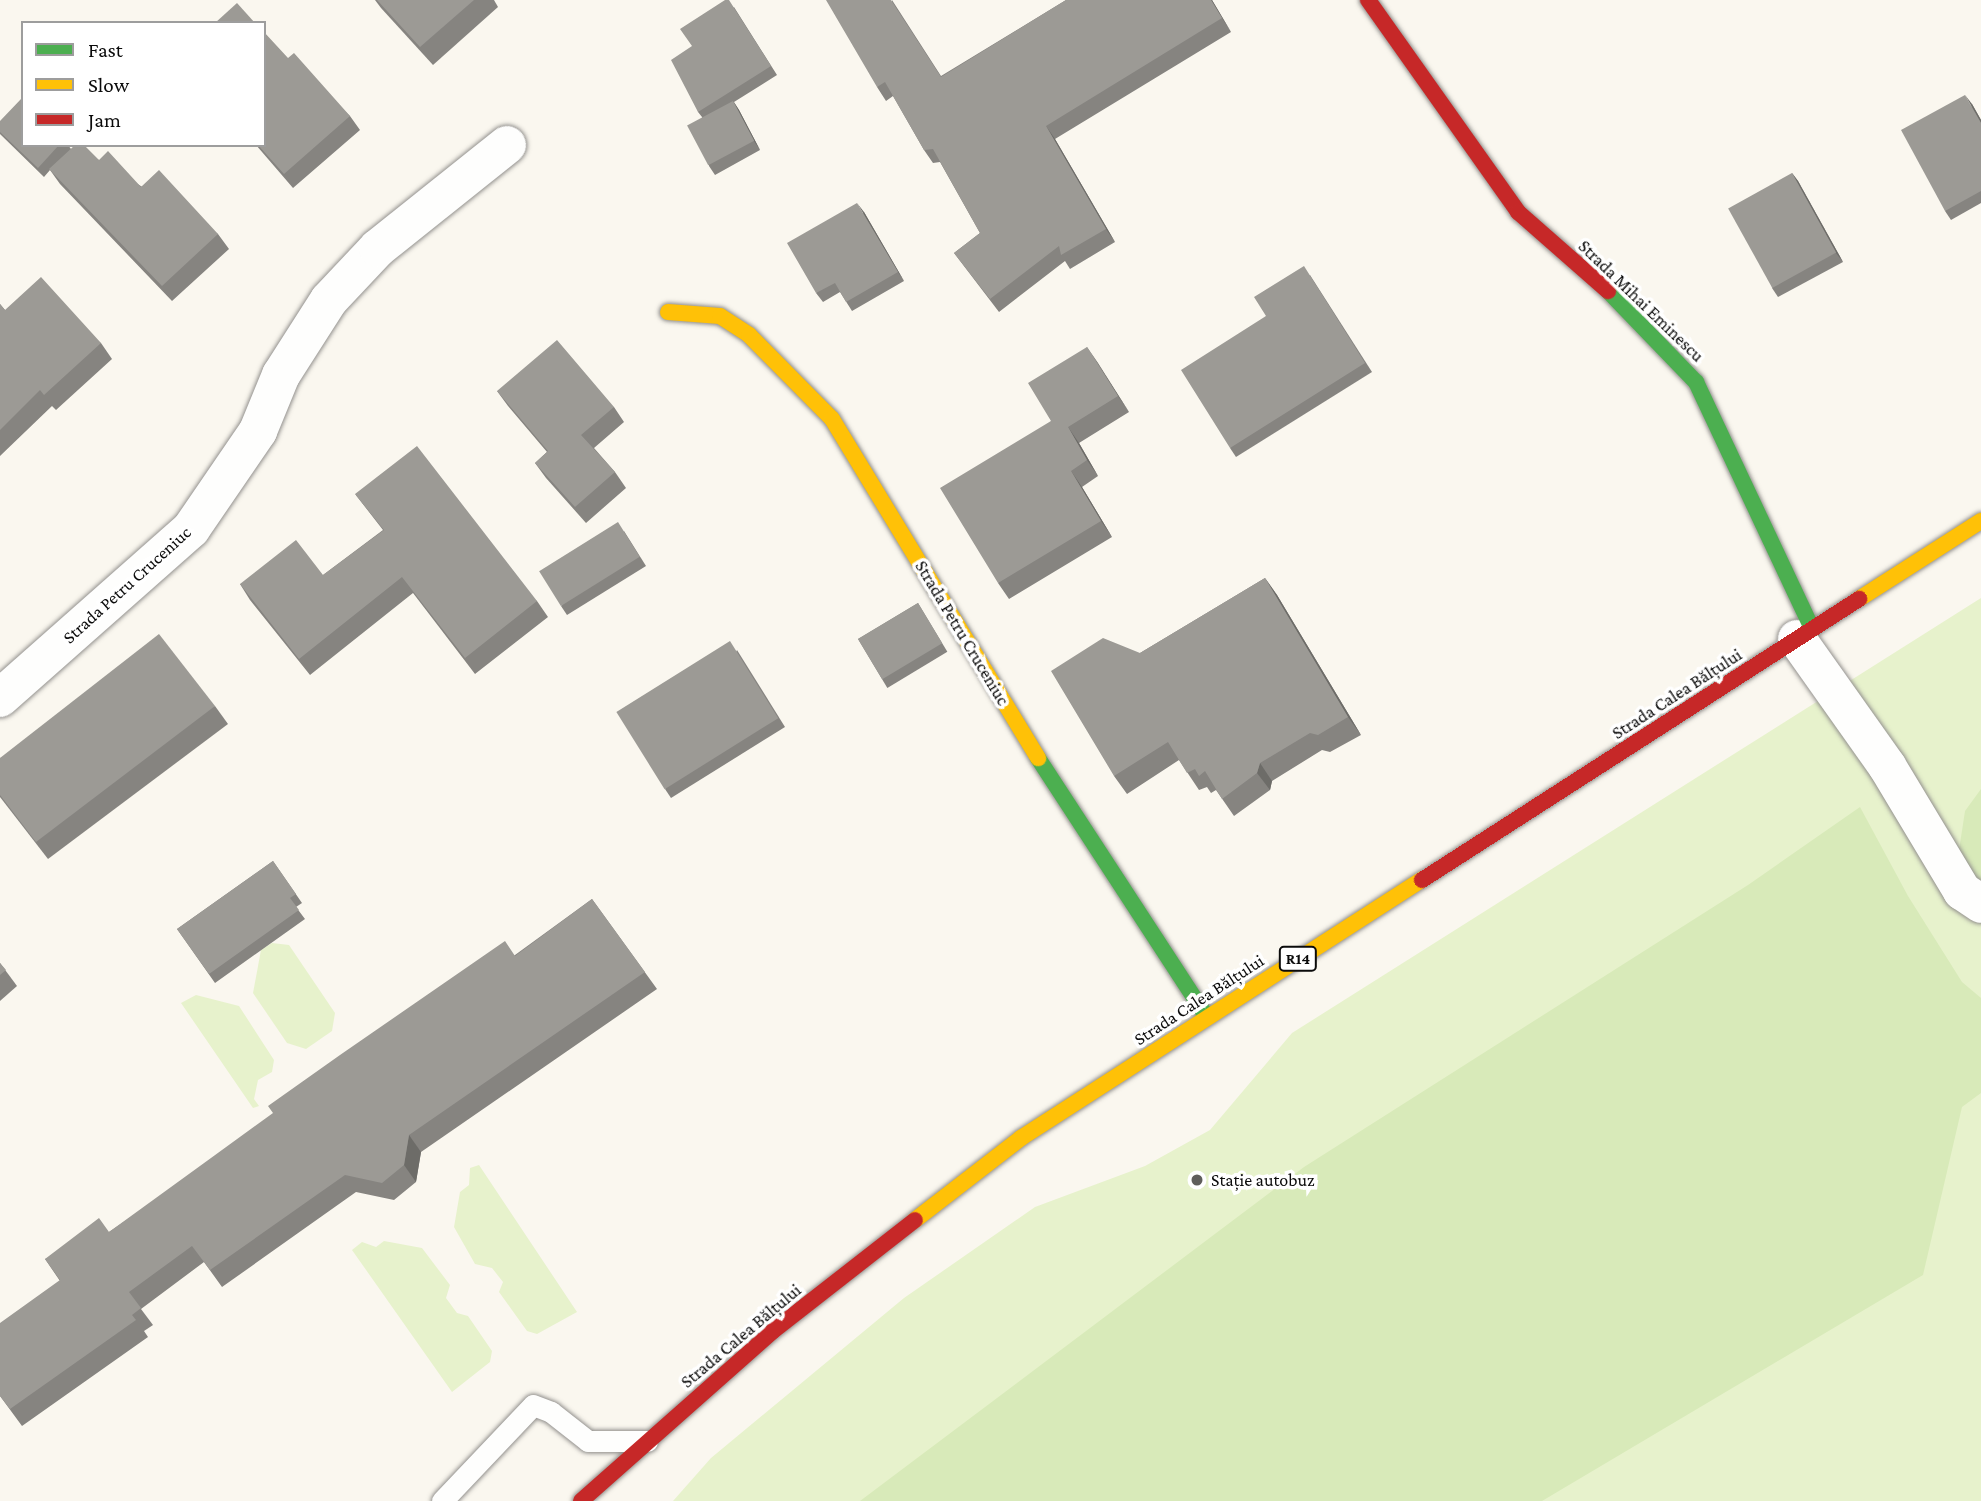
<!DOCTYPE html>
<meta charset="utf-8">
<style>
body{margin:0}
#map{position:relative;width:1981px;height:1501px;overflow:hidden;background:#faf7ef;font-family:"Crimson Pro",serif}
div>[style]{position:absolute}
.green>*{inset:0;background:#e7f2cc}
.forest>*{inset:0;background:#d8eab9}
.roads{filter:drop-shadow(0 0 2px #93918e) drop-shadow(0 0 2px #93918e)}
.lane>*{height:21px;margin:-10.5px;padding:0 10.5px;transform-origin:10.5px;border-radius:10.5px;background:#fefefd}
.street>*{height:38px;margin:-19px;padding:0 19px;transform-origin:19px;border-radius:19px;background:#fefefd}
.fast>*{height:16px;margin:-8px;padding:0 8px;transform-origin:8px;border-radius:8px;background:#4caf50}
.slow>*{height:16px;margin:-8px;padding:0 8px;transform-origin:8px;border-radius:8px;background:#ffc107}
.jam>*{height:16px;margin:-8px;padding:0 8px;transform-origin:8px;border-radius:8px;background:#c62828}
.wall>*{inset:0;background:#868480;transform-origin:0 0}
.shaded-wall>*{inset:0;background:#6d6c68}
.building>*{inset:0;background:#9c9a95;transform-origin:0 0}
.dots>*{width:19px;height:19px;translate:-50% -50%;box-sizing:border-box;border:4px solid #fff;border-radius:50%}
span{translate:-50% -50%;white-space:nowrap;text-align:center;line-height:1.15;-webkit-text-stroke:7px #fff;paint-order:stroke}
.shield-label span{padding:2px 5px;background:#fff;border:2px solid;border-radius:5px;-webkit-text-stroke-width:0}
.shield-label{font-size:16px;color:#0b0b0b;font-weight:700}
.street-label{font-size:18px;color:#0b0b0b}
.poi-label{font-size:18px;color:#0b0b0b}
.left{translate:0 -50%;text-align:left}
.legend{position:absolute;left:21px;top:21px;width:245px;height:126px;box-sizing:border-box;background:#fff;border:2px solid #9d9d9d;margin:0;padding:9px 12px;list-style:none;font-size:21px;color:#0b0b0b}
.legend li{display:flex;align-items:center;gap:14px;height:35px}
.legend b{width:35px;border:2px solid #9d9d9d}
</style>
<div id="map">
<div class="green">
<div style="clip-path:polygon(1981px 598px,1981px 1501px,673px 1501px,711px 1458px,904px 1298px,1035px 1207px,1145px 1166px,1210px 1130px,1292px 1033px)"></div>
<div style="clip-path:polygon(272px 943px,289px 945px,335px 1013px,332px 1031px,306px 1049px,287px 1043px,253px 993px,261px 950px)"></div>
<div style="clip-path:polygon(196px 995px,239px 1006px,274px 1060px,272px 1072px,258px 1080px,254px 1099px,259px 1106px,253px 1108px,181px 1003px)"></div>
<div style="clip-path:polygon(479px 1165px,577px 1312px,537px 1334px,527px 1331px,499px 1292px,503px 1282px,492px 1268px,475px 1264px,454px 1227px,460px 1192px,469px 1185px,470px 1168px)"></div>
<div style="clip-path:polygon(384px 1241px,422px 1248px,450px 1285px,446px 1298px,457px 1313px,468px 1316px,492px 1351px,490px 1362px,452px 1392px,352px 1250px,362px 1242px,376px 1247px)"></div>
</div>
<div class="forest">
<div style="clip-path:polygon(1981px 789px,1981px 881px,1956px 870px,1965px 811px)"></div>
<div style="clip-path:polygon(1860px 807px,1908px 896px,1962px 982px,1981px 998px,1981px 1093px,1962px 1107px,1923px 1275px,1542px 1501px,860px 1501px,1304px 1167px,1748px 885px)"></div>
</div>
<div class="roads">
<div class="lane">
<div style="left:442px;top:1501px;width:132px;rotate:-46.5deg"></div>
<div style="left:533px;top:1405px;width:19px;rotate:21deg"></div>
<div style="left:551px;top:1412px;width:47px;rotate:38.1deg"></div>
<div style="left:588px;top:1441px;width:59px"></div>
</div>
<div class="street">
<div style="left:1797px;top:639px;width:156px;rotate:54.7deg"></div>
<div style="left:1887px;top:766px;width:146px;rotate:59deg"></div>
<div style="left:1962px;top:891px;width:23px;rotate:34deg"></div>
<div style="left:0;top:698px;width:255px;rotate:-41.5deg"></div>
<div style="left:191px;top:529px;width:119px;rotate:-55.6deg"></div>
<div style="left:258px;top:431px;width:61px;rotate:-67.7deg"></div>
<div style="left:281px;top:375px;width:89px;rotate:-57.4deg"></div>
<div style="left:329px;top:300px;width:71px;rotate:-46.7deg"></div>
<div style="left:378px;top:248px;width:165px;rotate:-38.6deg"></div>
</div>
<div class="fast">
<div style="left:1608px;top:291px;width:127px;rotate:46deg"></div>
<div style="left:1696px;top:382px;width:273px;rotate:64.8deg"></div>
<div style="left:1038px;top:758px;width:309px;rotate:56.9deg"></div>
</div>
<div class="slow">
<div style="left:668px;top:312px;width:52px;rotate:4.4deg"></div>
<div style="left:720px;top:316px;width:35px;rotate:33deg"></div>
<div style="left:749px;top:335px;width:118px;rotate:45.3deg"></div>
<div style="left:832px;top:419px;width:397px;rotate:58.7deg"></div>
<div style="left:1859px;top:599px;width:145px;rotate:-32.6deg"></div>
<div style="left:915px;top:1220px;width:134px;rotate:-37.7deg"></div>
<div style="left:1021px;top:1138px;width:477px;rotate:-32.8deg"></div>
</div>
<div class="jam">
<div style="left:1368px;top:0;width:260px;rotate:54.7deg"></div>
<div style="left:1518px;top:212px;width:120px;rotate:41.3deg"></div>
<div style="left:1422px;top:880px;width:520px;rotate:-32.74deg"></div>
<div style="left:581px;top:1501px;width:256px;rotate:-41.5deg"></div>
<div style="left:773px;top:1331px;width:180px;rotate:-38deg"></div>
</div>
</div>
<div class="wall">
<div style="clip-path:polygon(375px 0,494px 0,498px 7px,433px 65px,381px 8px)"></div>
<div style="clip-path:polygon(892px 0,941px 76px,1066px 0,1212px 0,1231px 32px,1055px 139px,1115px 242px,1070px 269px,1065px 261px,999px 312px,954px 253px,980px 233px,940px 162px,933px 163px,924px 150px,893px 96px,886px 101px,877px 87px)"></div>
<div style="clip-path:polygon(734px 7px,777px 75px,734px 102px,739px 110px,760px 150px,715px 175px,709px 166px,702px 117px,698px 112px,692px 46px)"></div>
<div style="clip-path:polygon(288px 58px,350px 116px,360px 130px,293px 188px,256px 145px,264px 145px)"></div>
<div style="clip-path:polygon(1972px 104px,1981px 120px,1981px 203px,1951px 220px,1945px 211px)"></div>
<div style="clip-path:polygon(0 121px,23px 145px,68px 145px,71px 149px,99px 160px,218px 234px,229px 249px,172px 301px,60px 184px,50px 170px,44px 177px,0 134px)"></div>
<div style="clip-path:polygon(1792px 173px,1798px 181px,1843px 262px,1778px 297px,1772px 288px)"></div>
<div style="clip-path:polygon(864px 212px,904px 281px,852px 311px,840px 292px,823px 302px,816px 293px)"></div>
<div style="clip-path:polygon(1310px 275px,1372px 372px,1236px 457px,1230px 448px,1266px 316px)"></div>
<div style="clip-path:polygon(0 304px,5px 310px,101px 343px,112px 359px,56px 410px,52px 406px,0 456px)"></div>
<div style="clip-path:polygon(1087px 347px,1129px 412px,1079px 443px,1098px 476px,1082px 487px,1112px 537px,1009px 599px,998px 583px,1051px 421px)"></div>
<div style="clip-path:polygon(497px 391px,614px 407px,624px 422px,594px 448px,615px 472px,626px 488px,586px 523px,546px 478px,535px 463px,547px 452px,508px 406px)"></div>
<div style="clip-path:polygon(355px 494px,537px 601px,548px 617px,475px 674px,413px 593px,310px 675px,250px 600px,240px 584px,323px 575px,383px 530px)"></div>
<div style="clip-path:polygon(624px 531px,646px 566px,567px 615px,561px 606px)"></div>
<div style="clip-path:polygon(1265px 578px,1277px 595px,1361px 735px,1330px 752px,1322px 750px,1272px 781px,1270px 790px,1234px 816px,1216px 790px,1211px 793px,1207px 787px,1199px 790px,1179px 760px,1127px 794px,1114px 776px,1140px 653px)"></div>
<div style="left:918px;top:603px;width:57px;height:70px;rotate:59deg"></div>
<div style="clip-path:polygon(737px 650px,785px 727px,671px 798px,665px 789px)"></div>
<div style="clip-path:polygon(215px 706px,228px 724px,48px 859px,0 797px,0 758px)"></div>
<div style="clip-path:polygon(273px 861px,302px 903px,296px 907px,305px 919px,215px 983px,177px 929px)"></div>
<div style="clip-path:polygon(592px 899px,657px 989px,421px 1152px,416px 1182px,394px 1200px,356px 1192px,222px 1287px,204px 1262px,141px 1309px,153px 1325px,144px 1331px,148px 1337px,22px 1426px,0 1396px,60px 1281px,45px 1259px,109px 1232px,515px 955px)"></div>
<div style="clip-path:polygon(0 963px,17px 986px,0 1001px)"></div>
</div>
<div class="shaded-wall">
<div style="clip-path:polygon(1211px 0,1212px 0,1231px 32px,1222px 18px)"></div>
<div style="clip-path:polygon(1965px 95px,1972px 104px,1981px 120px,1981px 123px)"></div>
<div style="clip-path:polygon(733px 101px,739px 110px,760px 150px,754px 141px)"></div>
<div style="clip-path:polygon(1046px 126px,1055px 139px,1115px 242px,1106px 229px)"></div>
<div style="clip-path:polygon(1792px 173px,1798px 181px,1843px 262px,1836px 253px)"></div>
<div style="clip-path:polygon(857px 203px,864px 212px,904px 281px,898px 272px)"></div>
<div style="clip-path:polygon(1087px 347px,1098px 363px,1129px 412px,1118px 396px)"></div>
<div style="clip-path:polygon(1068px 427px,1079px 443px,1098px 476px,1087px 460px)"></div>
<div style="clip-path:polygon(1071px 471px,1082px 487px,1112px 537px,1101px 521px)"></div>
<div style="clip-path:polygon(1265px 578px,1277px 595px,1361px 735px,1348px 717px)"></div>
<div style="clip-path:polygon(1260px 763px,1272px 781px,1270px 790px,1257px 773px)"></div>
<div style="clip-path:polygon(409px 1135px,421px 1152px,416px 1182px,404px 1165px)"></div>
</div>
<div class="building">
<div style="clip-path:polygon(377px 0,474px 0,420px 47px)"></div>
<div style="clip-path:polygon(725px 0,729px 0,771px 66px,698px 112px,671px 60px,692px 46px,680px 29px)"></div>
<div style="clip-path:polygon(826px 0,891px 0,941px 77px,1066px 0,1211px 0,1222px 18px,1046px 126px,1106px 229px,1061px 255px,1059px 246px,990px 299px,954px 253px,980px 233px,933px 149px,924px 150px,885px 82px,877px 87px)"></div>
<div style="clip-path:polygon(237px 3px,255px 23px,215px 23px)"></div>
<div style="clip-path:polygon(264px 32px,288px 58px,294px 53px,350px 116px,284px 174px,258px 145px,264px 145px)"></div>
<div style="clip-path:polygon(1965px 95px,1981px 123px,1981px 191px,1945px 211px,1901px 130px)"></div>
<div style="clip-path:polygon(21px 99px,23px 100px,23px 145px,59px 145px,38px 168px,0 132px,0 121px)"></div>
<div style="left:733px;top:101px;width:45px;height:52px;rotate:62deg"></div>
<div style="clip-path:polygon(75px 145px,84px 145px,99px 160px,108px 151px,141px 187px,159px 170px,218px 234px,162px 286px,49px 169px)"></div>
<div style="left:1792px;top:173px;width:91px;height:73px;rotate:61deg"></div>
<div style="clip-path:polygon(857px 203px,898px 272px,846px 302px,835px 283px,816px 293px,787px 243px)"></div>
<div style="clip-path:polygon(1304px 266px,1365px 363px,1230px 448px,1181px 370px,1266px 316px,1254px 297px)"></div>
<div style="clip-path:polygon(41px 277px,101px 343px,44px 395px,40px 390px,0 430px,0 304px,5px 310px)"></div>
<div style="clip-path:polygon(557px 340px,614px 407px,581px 435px,615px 472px,575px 507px,535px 463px,548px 451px,497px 391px)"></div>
<div style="clip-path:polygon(1087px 347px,1118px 396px,1068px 427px,1087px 460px,1071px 471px,1101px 521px,998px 583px,940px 488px,1051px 421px,1028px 383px)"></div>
<div style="clip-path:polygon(417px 446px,537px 601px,465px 658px,402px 577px,299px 659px,240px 584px,296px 540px,323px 575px,384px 530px,355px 494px)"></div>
<div style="left:618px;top:522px;width:41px;height:93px;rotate:58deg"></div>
<div style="clip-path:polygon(1265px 578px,1348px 717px,1318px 735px,1310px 733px,1260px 763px,1257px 773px,1222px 799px,1205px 771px,1199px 776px,1195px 769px,1187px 773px,1168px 742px,1114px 776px,1051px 671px,1103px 638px,1140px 653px)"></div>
<div style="left:918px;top:603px;width:47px;height:70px;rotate:59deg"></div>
<div style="clip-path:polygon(159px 634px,215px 706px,36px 842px,0 795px,0 758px)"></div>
<div style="left:730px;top:641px;width:91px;height:134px;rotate:58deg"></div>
<div style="clip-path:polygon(273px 861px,296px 894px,290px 898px,299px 910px,209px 974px,177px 929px)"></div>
<div style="clip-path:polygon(592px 899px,645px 972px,409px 1135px,404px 1165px,382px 1183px,345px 1175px,210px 1270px,192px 1246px,129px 1292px,141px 1308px,132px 1315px,136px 1320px,10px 1409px,0 1396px,0 1323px,60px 1280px,45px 1259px,99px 1218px,109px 1232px,273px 1113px,268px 1106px,340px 1055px,505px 941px,515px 956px)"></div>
<div style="clip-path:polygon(0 963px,6px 970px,0 975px)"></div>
</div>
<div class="dots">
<div style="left:1197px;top:1180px;background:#5f5e5b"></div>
</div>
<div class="shield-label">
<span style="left:1298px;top:959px">R14</span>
</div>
<div class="street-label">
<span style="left:1641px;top:301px;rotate:44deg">Strada Mihai Eminescu</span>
<span style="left:127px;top:585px;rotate:-42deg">Strada Petru Cruceniuc</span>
<span style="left:962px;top:633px;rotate:59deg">Strada Petru Cruceniuc</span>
<span style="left:1677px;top:694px;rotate:-33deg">Strada Calea Bălțului</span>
<span style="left:1199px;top:1000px;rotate:-33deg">Strada Calea Bălțului</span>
<span style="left:741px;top:1336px;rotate:-40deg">Strada Calea Bălțului</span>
</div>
<div class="poi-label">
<span class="left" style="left:1211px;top:1180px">Stație autobuz</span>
</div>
<ul class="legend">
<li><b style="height:9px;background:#4caf50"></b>Fast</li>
<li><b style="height:9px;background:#ffc107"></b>Slow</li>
<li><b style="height:9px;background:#c62828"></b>Jam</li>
</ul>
</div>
